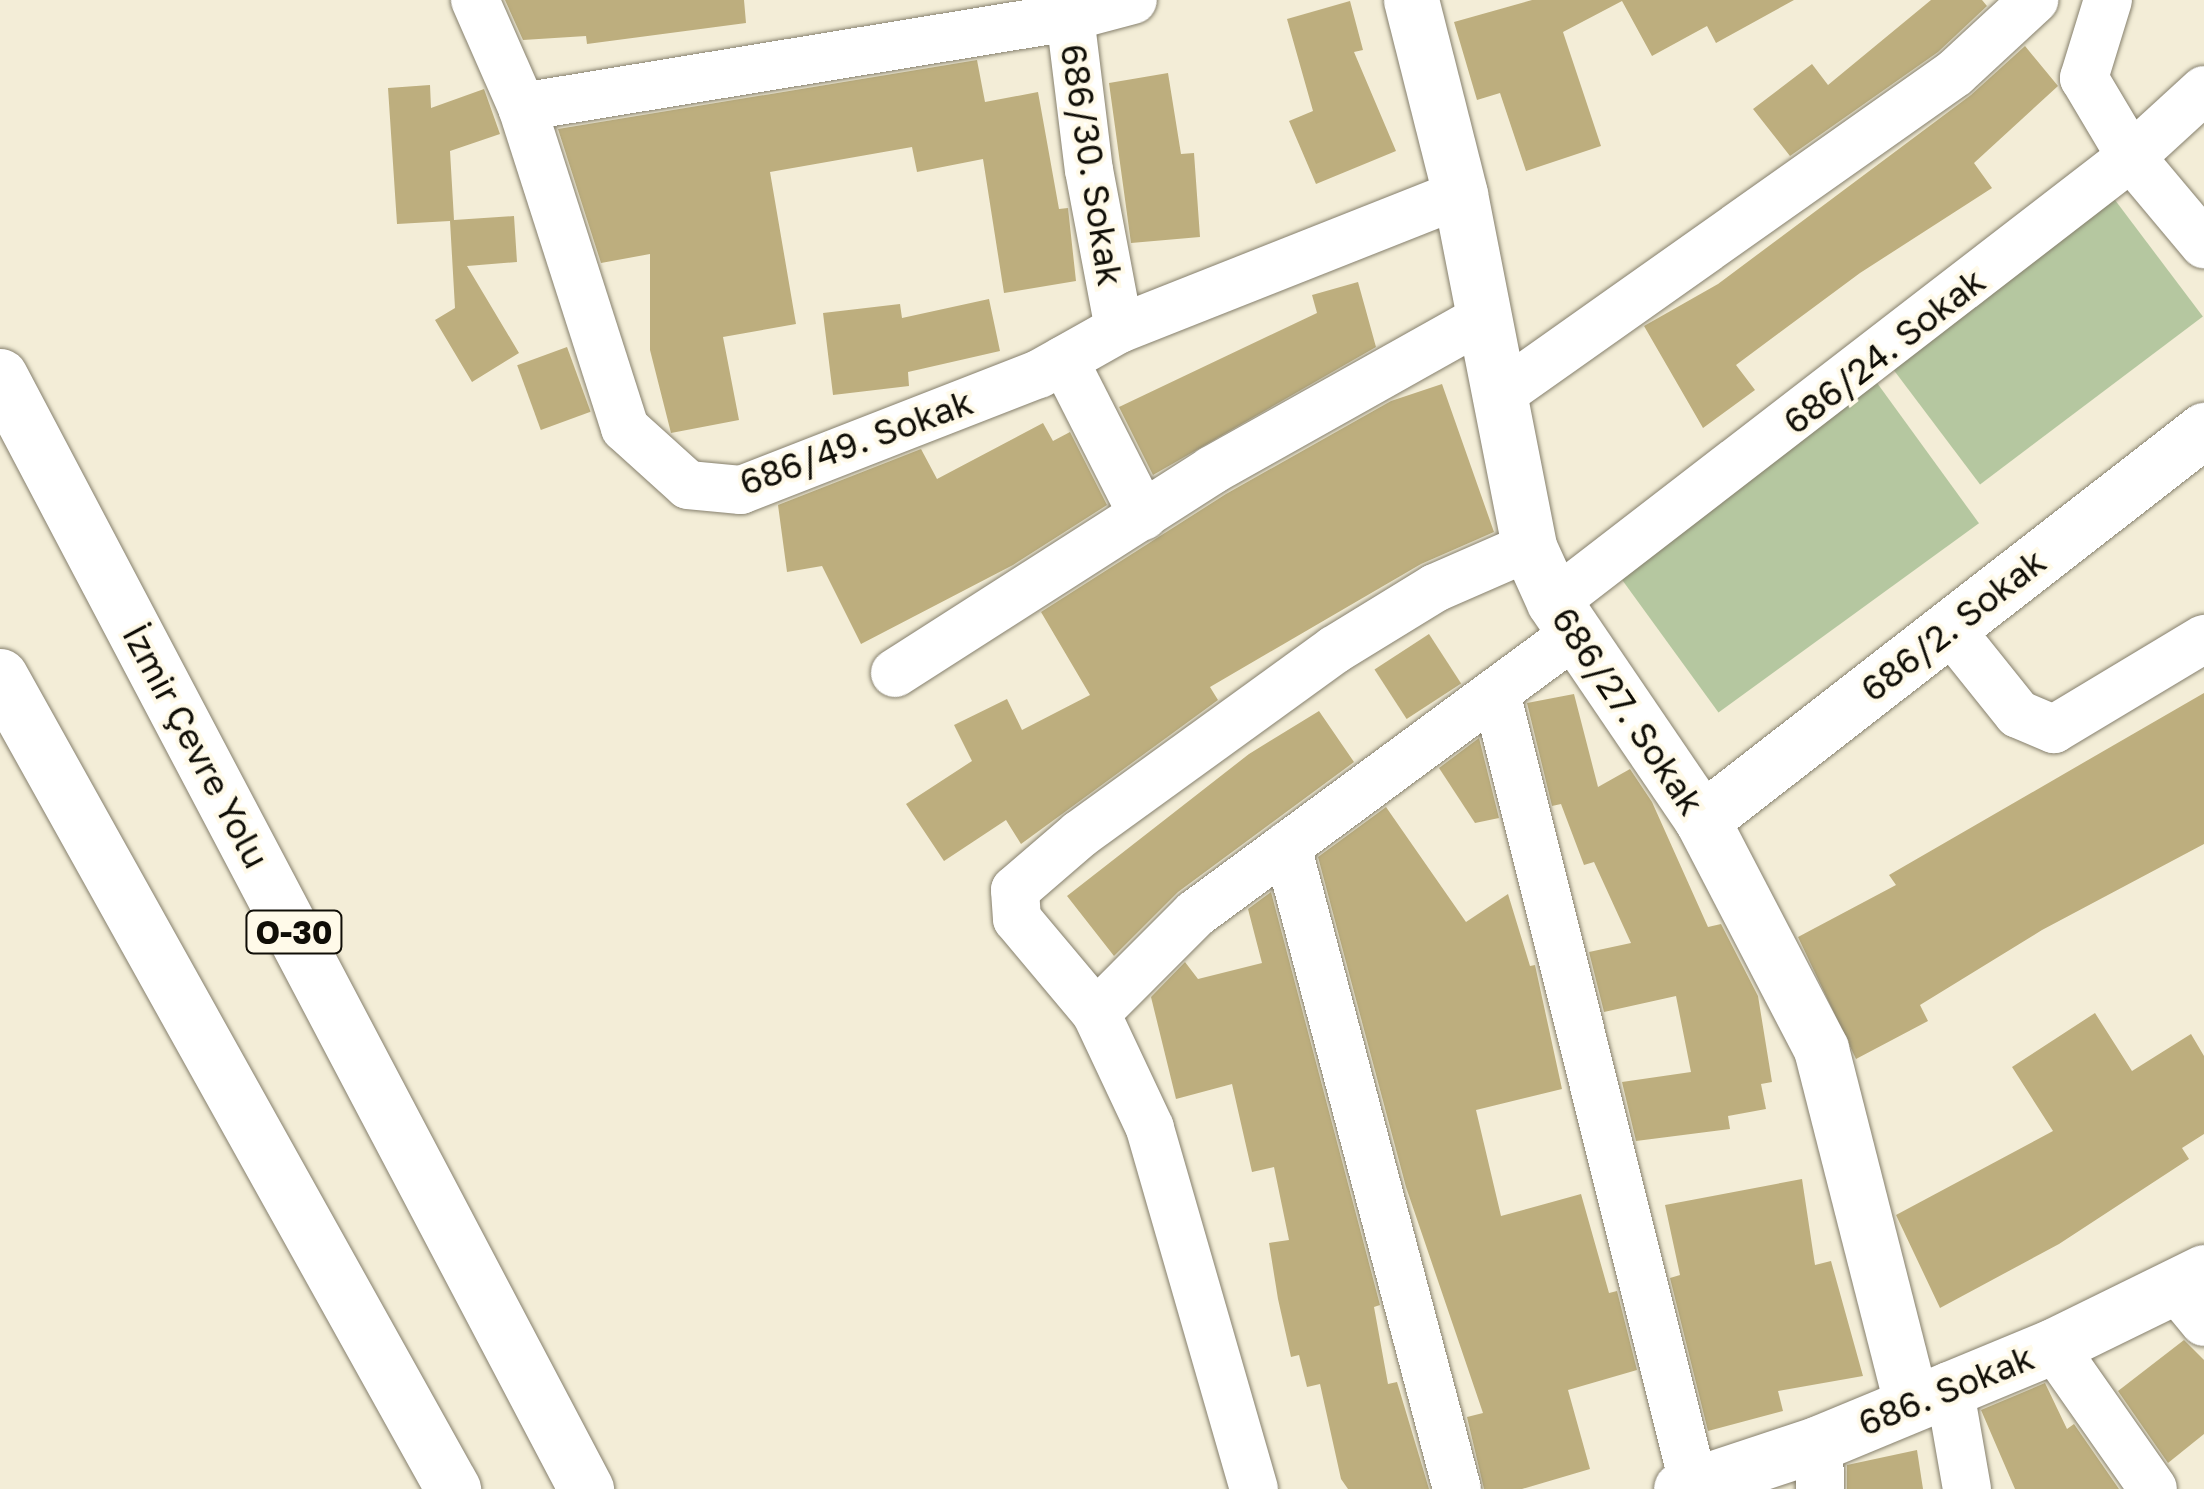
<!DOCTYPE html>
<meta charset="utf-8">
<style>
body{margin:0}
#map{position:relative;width:2204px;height:1489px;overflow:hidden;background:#f3edd7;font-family:"Golos Text",sans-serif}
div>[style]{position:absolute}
.green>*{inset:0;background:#b5c7a0;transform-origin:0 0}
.building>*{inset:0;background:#bdae7e;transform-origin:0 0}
.roads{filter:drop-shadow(0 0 2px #86806d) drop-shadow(0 0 2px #86806d)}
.minor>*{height:48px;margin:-24px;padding:0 24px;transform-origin:24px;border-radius:24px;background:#fff}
.tertiary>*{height:55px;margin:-27.5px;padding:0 27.5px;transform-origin:27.5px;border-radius:27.5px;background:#fff}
.motorway>*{height:55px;margin:-27.5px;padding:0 27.5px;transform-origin:27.5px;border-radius:27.5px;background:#fff}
span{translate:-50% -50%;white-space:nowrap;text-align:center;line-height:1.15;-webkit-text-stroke:8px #fffae9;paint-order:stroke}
.shield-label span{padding:2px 8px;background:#fffae9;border:2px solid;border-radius:8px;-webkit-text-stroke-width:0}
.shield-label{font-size:32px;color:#100e07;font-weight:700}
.street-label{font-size:35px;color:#100e07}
</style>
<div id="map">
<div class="green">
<div style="left:2112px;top:196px;width:151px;height:279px;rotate:53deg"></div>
<div style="left:1872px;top:376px;width:182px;height:322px;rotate:54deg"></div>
</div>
<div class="building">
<div style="clip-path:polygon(505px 0,744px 0,746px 23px,587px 44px,586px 36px,523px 40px)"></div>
<div style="clip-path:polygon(1532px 0,1794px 0,1716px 43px,1707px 26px,1652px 56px,1622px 1px,1563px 32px,1601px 146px,1526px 171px,1500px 93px,1477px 100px,1454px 22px)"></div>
<div style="clip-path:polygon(1931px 0,1982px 0,1987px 6px,1938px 52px,1790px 156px,1753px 109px,1812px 64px,1828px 85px)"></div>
<div style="clip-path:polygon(1350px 1px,1363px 50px,1354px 52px,1396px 151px,1316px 184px,1289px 121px,1313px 111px,1287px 19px)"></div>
<div style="clip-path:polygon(2025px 46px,2058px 86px,1974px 163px,1992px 188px,1860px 273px,1736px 365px,1755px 390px,1703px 428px,1644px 326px,1718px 284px,1971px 95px)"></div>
<div style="clip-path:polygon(977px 60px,985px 102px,1038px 92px,1059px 209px,1068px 208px,1076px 281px,1004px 293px,983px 159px,917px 172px,912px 147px,770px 172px,796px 324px,723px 337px,739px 420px,671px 433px,650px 350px,650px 254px,601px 263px,558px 129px)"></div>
<div style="clip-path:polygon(1168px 73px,1181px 154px,1194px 153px,1200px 237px,1131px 243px,1109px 83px)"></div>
<div style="clip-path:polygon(430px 85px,431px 108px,484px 89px,500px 134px,450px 151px,454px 220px,514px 216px,517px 262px,467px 266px,519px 353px,472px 382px,435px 320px,455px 308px,450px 221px,397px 224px,388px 88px)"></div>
<div style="clip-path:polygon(1358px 282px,1376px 347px,1153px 475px,1119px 407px,1317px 313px,1312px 295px)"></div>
<div style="clip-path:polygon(989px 299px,1000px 351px,908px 372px,909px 386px,833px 395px,823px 313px,900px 304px,902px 318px)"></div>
<div style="left:567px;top:347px;width:69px;height:53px;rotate:70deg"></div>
<div style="clip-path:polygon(1442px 384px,1494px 532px,1421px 564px,1210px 687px,1218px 700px,1021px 844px,1006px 820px,944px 861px,906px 804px,972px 761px,954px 725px,1007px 699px,1022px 730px,1090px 695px,1041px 612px,1226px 494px,1391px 401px)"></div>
<div style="clip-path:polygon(1043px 423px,1053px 441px,1070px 432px,1107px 505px,1013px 565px,861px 644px,822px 566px,787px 572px,778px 505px,921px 449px,937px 479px)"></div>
<div style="left:1429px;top:634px;width:59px;height:65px;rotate:57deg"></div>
<div style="clip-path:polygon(2204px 693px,2204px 844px,2042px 930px,1920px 1005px,1928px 1021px,1856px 1059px,1798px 937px,1896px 885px,1889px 875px)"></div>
<div style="clip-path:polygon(1574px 694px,1598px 787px,1630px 769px,1652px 802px,1708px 927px,1721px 924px,1758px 996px,1772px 1082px,1761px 1084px,1766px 1109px,1728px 1116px,1730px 1129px,1636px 1141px,1622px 1082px,1691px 1072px,1676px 996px,1604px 1012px,1589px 952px,1631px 943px,1594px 862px,1584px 865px,1561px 804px,1552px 806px,1527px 703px)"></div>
<div style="clip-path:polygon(1319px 711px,1354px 762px,1178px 892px,1114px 956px,1067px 896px,1249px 754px)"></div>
<div style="clip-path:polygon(1479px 738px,1499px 818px,1475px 823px,1439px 768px)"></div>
<div style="clip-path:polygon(1386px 807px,1466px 922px,1508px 894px,1530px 966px,1535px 965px,1562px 1089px,1476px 1110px,1501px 1216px,1581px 1194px,1609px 1293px,1617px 1291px,1637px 1370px,1568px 1390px,1590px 1469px,1522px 1489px,1484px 1489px,1467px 1417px,1483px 1413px,1406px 1187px,1318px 857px)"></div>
<div style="clip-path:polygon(1271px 892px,1380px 1305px,1374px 1307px,1388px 1384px,1397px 1382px,1429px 1489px,1348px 1489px,1341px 1479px,1320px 1384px,1307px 1387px,1299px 1355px,1291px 1357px,1278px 1299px,1269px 1243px,1289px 1240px,1274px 1167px,1252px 1172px,1232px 1084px,1176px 1099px,1151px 997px,1185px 962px,1198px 979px,1262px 963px,1248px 909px)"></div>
<div style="clip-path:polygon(2095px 1013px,2132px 1071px,2191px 1034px,2204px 1056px,2204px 1134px,2182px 1148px,2189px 1159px,2059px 1244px,1940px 1308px,1896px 1215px,2053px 1131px,2012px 1067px)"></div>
<div style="clip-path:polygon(1802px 1179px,1815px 1265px,1831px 1261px,1863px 1376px,1778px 1391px,1783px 1411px,1708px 1431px,1670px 1278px,1680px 1275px,1665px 1205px)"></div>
<div style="clip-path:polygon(2184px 1340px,2204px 1360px,2204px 1434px,2168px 1463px,2118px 1391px)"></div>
<div style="clip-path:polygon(2045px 1383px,2067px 1429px,2074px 1424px,2119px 1489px,2015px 1489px,1981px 1410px)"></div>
<div style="clip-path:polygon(1917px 1450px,1923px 1489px,1847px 1489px,1847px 1465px)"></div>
</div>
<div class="roads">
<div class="minor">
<div style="left:475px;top:0;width:117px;rotate:66.3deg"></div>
<div style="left:522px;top:107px;width:337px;rotate:72.2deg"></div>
<div style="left:625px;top:428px;width:85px;rotate:42.1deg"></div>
<div style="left:688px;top:485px;width:53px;rotate:5.4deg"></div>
<div style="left:741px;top:490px;width:320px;rotate:-21.3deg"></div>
<div style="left:1039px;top:374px;width:92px;rotate:-29.4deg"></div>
<div style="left:1119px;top:329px;width:367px;rotate:-21.6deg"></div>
<div style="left:1068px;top:0;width:171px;rotate:83deg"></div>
<div style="left:1089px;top:170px;width:162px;rotate:79.3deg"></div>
<div style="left:2108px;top:0;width:82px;rotate:107.1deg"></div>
<div style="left:2084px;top:78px;width:92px;rotate:59.3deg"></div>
<div style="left:2131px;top:157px;width:114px;rotate:50deg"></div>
<div style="left:522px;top:107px;width:554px;rotate:-9.34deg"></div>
<div style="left:1069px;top:17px;width:66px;rotate:-14.9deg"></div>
<div style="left:1064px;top:360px;width:175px;rotate:63.1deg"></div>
<div style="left:1501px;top:394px;width:556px;rotate:-35.26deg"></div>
<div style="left:1955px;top:73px;width:108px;rotate:-42.7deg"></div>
<div style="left:1554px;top:602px;width:729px;rotate:-37.64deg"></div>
<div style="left:2131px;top:157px;width:99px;rotate:-42.5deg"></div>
<div style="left:1949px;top:628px;width:110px;rotate:51.3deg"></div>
<div style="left:2018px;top:714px;width:39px;rotate:23deg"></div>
<div style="left:2054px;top:729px;width:175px;rotate:-31deg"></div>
<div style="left:895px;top:673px;width:376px;rotate:-32.6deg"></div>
<div style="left:1212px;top:470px;width:311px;rotate:-29.3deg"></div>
<div style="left:1497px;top:697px;width:809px;rotate:75.98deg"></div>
<div style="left:1287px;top:846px;width:665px;rotate:75.19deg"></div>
<div style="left:1096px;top:1013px;width:140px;rotate:-45deg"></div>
<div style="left:1195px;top:914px;width:475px;rotate:-36.4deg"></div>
<div style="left:2176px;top:1288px;width:44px;rotate:50.5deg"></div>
<div style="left:2053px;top:1346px;width:174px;rotate:55deg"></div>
<div style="left:1949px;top:1386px;width:105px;rotate:80.1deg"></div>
<div style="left:1819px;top:1443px;width:46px;rotate:88.8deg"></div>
<div style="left:1254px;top:1489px;width:376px;rotate:-106.1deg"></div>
<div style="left:1150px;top:1128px;width:127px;rotate:-115.2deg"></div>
<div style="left:1096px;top:1013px;width:123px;rotate:-130deg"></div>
<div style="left:1017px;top:919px;width:29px;rotate:-94deg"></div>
<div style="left:1015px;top:890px;width:86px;rotate:-40.7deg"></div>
<div style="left:1080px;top:834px;width:314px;rotate:-35.9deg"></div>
<div style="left:1334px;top:650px;width:119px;rotate:-31.5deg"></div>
<div style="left:1435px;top:588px;width:103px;rotate:-23.6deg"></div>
</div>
<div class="tertiary">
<div style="left:1411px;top:0;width:200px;rotate:75.8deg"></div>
<div style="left:1460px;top:194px;width:360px;rotate:78.9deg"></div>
<div style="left:1529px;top:547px;width:60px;rotate:65.6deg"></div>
<div style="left:1554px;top:602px;width:263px;rotate:55.8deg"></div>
<div style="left:1702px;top:820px;width:258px;rotate:62.5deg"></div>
<div style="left:1821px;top:1049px;width:363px;rotate:75.7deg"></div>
<div style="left:1702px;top:820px;width:636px;rotate:-37.84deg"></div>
<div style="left:1681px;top:1489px;width:145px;rotate:-18.4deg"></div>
<div style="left:1819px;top:1443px;width:253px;rotate:-22.5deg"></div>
<div style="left:2053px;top:1346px;width:168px;rotate:-26.1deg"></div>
</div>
<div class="motorway">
<div style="left:0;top:376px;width:1258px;rotate:62.23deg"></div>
<div style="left:0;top:676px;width:931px;rotate:60.87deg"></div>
</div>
</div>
<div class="shield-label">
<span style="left:294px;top:932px">O-30</span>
</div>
<div class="street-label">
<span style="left:1092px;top:165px;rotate:81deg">686/30. Sokak</span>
<span style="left:1884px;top:351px;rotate:-38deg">686/24. Sokak</span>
<span style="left:856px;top:442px;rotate:-20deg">686/49. Sokak</span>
<span style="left:1953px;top:625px;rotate:-38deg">686/2. Sokak</span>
<span style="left:1628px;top:711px;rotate:56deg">686/27. Sokak</span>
<span style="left:196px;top:746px;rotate:62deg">İzmir Çevre Yolu</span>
<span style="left:1946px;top:1390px;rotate:-22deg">686. Sokak</span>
</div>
</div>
